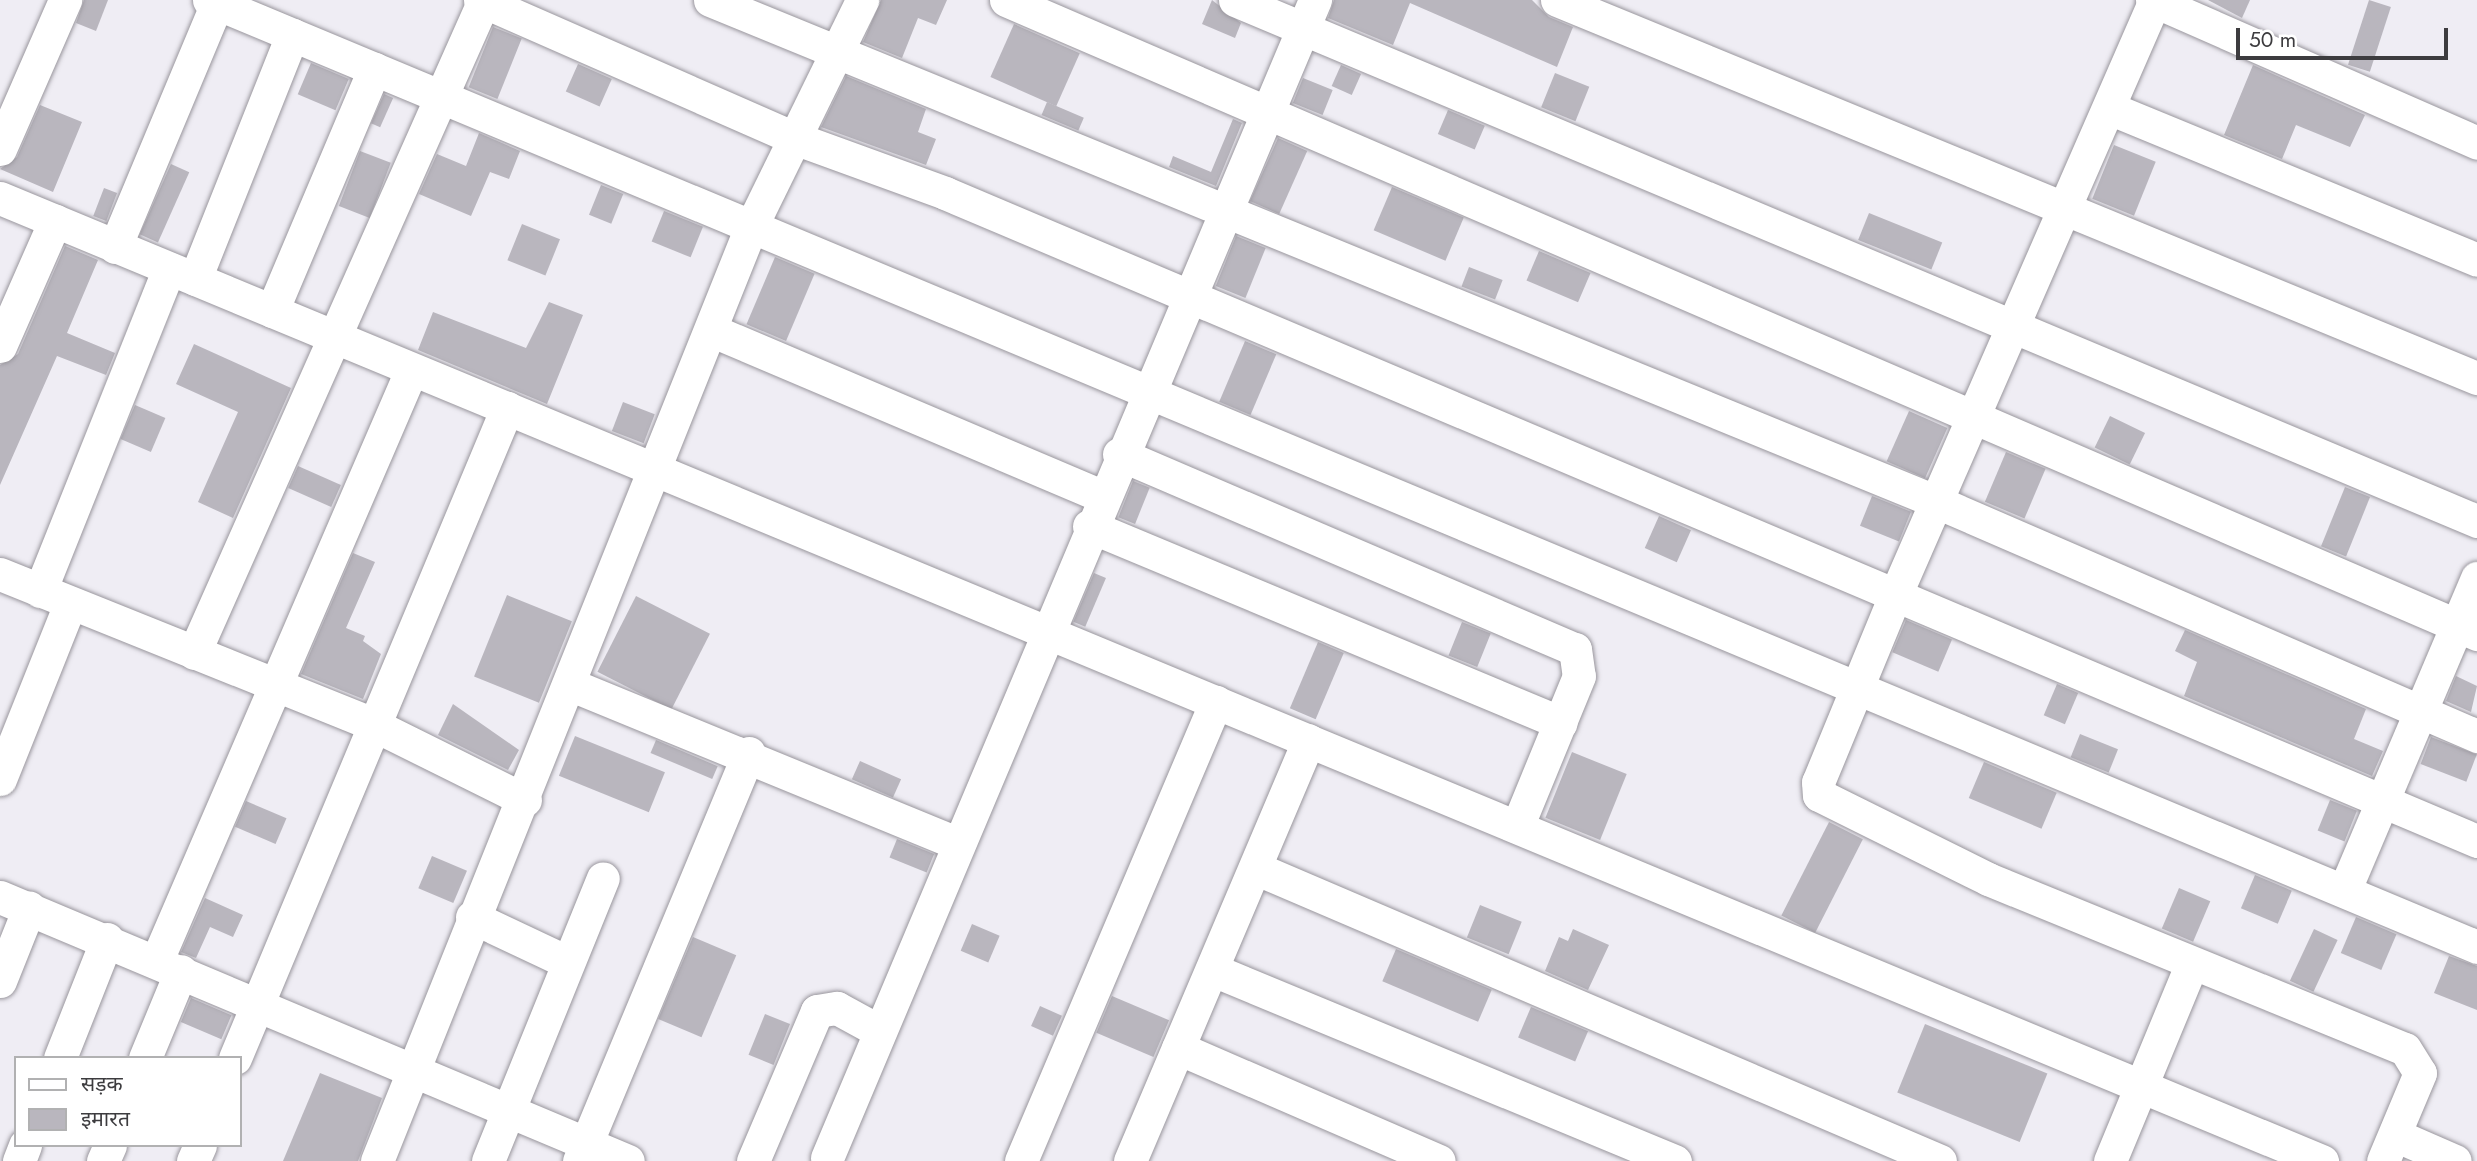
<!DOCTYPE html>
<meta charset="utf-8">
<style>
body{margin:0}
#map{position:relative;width:2477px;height:1161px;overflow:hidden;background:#efedf4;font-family:Jost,"Noto Sans Devanagari",sans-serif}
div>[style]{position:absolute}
.building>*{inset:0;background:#b9b6be;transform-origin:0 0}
.roads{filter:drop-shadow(0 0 2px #99969d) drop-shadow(0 0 2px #99969d)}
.minor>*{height:33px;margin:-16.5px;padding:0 16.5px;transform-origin:16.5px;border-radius:16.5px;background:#fff}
span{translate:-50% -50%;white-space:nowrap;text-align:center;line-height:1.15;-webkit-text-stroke:5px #fff;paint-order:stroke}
.legend{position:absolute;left:14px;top:1056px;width:228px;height:91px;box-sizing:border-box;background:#fff;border:2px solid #b1b1b2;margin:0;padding:9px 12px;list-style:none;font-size:21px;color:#3d3c3f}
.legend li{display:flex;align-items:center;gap:14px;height:35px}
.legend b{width:35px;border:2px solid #b1b1b2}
.scale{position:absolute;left:2236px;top:28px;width:212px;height:32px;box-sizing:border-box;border:4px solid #3d3c3f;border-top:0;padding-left:9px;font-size:21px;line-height:24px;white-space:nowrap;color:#3d3c3f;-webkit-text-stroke:5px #fff;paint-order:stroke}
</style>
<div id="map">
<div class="building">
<div style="clip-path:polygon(84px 0,108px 0,96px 31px,76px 23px)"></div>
<div style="clip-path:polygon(881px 0,947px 0,936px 25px,918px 18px,902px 58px,863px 42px)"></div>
<div style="clip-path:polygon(1212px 0,1241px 23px,1235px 38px,1202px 24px)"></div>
<div style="clip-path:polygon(1334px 0,1532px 0,1549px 17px,1573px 27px,1557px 67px,1410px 3px,1393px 45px,1328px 18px)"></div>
<div style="clip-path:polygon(2208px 0,2250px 0,2242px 18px)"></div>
<div style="left:2369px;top:0;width:23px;height:68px;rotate:18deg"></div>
<div style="left:1014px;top:24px;width:72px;height:58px;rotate:24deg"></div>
<div style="left:493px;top:27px;width:31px;height:65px;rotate:22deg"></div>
<div style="left:311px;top:63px;width:41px;height:34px;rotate:23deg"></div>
<div style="left:578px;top:64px;width:37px;height:30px;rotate:24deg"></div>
<div style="left:1341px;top:65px;width:22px;height:23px;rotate:24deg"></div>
<div style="clip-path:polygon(2253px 65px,2365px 115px,2350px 147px,2296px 125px,2282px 159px,2224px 135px)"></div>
<div style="left:1555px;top:73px;width:37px;height:37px;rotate:22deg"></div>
<div style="clip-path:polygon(846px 76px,926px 109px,918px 132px,936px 139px,926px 165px,821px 127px)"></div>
<div style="left:1303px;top:78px;width:32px;height:27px;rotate:22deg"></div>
<div style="left:384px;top:94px;width:10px;height:32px;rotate:24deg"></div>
<div style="left:1047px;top:102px;width:40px;height:14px;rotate:23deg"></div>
<div style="clip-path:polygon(40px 105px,82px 122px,53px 192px,0 169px,17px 157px)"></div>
<div style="left:1448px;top:110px;width:40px;height:26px;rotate:23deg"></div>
<div style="clip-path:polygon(1233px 119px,1242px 123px,1216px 186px,1169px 167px,1173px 156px,1211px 172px)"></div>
<div style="clip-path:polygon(479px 133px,520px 151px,509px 179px,490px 172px,471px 216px,419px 194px,437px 154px,466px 166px)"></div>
<div style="left:1278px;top:138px;width:32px;height:69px;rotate:24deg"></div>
<div style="left:2114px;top:145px;width:45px;height:58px;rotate:22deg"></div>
<div style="left:360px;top:151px;width:33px;height:59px;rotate:21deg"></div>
<div style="left:171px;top:164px;width:20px;height:77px;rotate:24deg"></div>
<div style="left:601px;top:185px;width:24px;height:32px;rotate:22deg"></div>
<div style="left:1392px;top:187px;width:78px;height:47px;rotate:23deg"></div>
<div style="left:104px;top:188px;width:14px;height:30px;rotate:21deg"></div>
<div style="left:664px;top:211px;width:42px;height:33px;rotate:22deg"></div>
<div style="left:1869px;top:213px;width:79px;height:29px;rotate:22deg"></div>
<div style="left:522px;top:224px;width:41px;height:39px;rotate:22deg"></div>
<div style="left:1236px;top:236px;width:32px;height:54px;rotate:22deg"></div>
<div style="clip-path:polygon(65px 246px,98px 260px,67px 333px,115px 353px,106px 375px,57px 356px,0 485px,0 365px,18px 354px)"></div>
<div style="left:1539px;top:251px;width:56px;height:32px;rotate:23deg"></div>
<div style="left:775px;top:257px;width:43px;height:73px;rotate:23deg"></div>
<div style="left:1469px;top:267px;width:36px;height:21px;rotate:21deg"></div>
<div style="clip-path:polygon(549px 302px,583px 315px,547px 404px,418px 350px,433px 312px,526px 348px)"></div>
<div style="left:1245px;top:341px;width:34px;height:66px;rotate:23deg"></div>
<div style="clip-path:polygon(194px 344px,291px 388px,233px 518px,198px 502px,238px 412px,176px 384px)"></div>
<div style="left:623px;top:402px;width:34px;height:31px;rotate:21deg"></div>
<div style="left:135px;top:405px;width:33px;height:37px;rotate:23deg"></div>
<div style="left:1909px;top:411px;width:42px;height:55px;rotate:24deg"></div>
<div style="left:2110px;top:416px;width:39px;height:35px;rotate:26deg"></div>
<div style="left:2006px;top:452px;width:43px;height:54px;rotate:23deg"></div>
<div style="left:298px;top:466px;width:47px;height:24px;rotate:24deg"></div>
<div style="left:1133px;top:481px;width:18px;height:39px;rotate:22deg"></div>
<div style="left:2345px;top:487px;width:27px;height:64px;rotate:22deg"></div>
<div style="left:1872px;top:496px;width:42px;height:32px;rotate:22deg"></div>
<div style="left:1659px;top:516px;width:35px;height:35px;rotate:24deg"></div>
<div style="clip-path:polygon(353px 553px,375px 562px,346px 628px,365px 636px,363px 641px,381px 654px,363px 699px,301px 674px)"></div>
<div style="left:1094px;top:573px;width:13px;height:53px;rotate:23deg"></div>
<div style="left:507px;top:595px;width:70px;height:88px;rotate:22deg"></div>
<div style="left:636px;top:596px;width:83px;height:85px;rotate:27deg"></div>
<div style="left:1906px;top:620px;width:50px;height:35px;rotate:23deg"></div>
<div style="left:1462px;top:622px;width:31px;height:36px;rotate:22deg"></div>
<div style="clip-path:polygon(2185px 630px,2366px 709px,2354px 739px,2383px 751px,2372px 776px,2184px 696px,2197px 662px,2175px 651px)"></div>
<div style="left:1318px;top:642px;width:28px;height:72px;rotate:23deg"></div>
<div style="clip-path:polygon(2456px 676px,2477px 686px,2471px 712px,2446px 701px)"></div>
<div style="left:2057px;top:684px;width:23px;height:34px;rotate:23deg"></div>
<div style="clip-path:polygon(453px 704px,519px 750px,508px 770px,438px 735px)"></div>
<div style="left:2080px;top:734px;width:41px;height:25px;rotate:22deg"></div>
<div style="left:575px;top:736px;width:97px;height:43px;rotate:22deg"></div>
<div style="left:2431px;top:737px;width:49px;height:29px;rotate:21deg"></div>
<div style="left:656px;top:740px;width:67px;height:14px;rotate:23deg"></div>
<div style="left:1572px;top:752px;width:59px;height:71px;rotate:22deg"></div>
<div style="left:860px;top:761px;width:45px;height:20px;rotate:24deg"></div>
<div style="left:1984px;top:762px;width:79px;height:39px;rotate:23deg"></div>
<div style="left:2330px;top:800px;width:29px;height:33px;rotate:22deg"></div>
<div style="left:246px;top:801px;width:44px;height:28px;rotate:23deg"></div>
<div style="left:1829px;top:822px;width:38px;height:105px;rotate:27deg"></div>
<div style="left:897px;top:839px;width:40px;height:20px;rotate:22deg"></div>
<div style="left:432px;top:856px;width:38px;height:35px;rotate:23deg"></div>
<div style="left:2255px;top:875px;width:40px;height:36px;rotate:23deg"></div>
<div style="left:2179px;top:888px;width:34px;height:44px;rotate:23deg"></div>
<div style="clip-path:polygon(205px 898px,243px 915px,233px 937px,210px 927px,196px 958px,181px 952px)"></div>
<div style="left:1480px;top:905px;width:45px;height:35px;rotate:22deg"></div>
<div style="left:2356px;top:917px;width:44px;height:39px;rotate:23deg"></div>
<div style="left:972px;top:924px;width:30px;height:29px;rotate:23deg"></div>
<div style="clip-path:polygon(1573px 929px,1609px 945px,1588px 990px,1545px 971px,1559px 937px,1568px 941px)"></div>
<div style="left:2314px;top:929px;width:26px;height:57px;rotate:25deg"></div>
<div style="left:693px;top:937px;width:47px;height:89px;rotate:23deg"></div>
<div style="left:1396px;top:949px;width:104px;height:35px;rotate:23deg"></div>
<div style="clip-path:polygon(2449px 956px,2477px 966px,2477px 1010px,2434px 993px)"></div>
<div style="left:1112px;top:996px;width:62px;height:40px;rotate:23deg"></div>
<div style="left:191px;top:998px;width:44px;height:26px;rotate:23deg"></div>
<div style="left:1040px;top:1006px;width:24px;height:22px;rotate:24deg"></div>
<div style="left:1531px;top:1007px;width:62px;height:33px;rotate:23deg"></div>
<div style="left:765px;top:1014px;width:27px;height:44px;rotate:22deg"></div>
<div style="left:1925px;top:1024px;width:132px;height:74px;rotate:22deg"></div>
<div style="clip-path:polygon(320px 1073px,382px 1098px,358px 1161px,283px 1161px)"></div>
</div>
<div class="roads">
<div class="minor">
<div style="left:209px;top:0;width:2458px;rotate:22.66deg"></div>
<div style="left:480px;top:0;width:346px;rotate:23.7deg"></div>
<div style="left:797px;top:139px;width:158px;rotate:20deg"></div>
<div style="left:945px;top:193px;width:1663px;rotate:22.93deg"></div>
<div style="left:710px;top:0;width:1326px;rotate:22.25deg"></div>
<div style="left:1937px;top:502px;width:589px;rotate:23.43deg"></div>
<div style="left:1006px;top:0;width:1602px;rotate:23.32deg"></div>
<div style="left:1235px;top:0;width:1347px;rotate:22.76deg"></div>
<div style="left:1557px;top:0;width:995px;rotate:22.34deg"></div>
<div style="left:2152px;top:0;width:355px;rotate:23.7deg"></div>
<div style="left:2155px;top:0;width:652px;rotate:113.58deg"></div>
<div style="left:1894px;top:598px;width:199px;rotate:112.4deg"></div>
<div style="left:1818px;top:782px;width:13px;rotate:86deg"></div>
<div style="left:1819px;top:795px;width:189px;rotate:26.4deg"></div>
<div style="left:1988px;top:879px;width:450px;rotate:22.2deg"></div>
<div style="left:2405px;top:1049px;width:28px;rotate:58deg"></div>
<div style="left:2420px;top:1073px;width:95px;rotate:112.8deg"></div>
<div style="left:2109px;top:108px;width:398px;rotate:22.4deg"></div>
<div style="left:0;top:149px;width:163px;rotate:-66.4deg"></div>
<div style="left:0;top:198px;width:2514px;rotate:22.53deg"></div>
<div style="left:115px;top:247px;width:264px;rotate:-67.3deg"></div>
<div style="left:195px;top:279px;width:263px;rotate:-68.3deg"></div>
<div style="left:272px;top:311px;width:263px;rotate:-67.1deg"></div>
<div style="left:713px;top:331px;width:422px;rotate:23deg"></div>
<div style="left:0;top:346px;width:137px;rotate:-66.3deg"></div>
<div style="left:1119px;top:454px;width:496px;rotate:23.2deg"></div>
<div style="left:1575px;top:649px;width:27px;rotate:82deg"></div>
<div style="left:1579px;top:676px;width:163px;rotate:112.3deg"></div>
<div style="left:1089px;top:526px;width:511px;rotate:22.65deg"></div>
<div style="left:0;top:574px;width:399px;rotate:21.9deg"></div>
<div style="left:370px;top:723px;width:173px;rotate:26.4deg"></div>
<div style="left:40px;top:591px;width:347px;rotate:-68.2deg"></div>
<div style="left:194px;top:653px;width:714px;rotate:-66.05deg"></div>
<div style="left:569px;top:684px;width:419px;rotate:22.3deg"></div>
<div style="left:0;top:779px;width:188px;rotate:-68.2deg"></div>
<div style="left:1255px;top:868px;width:745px;rotate:23.16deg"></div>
<div style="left:2345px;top:889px;width:338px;rotate:-67deg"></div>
<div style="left:0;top:897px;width:681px;rotate:22.8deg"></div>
<div style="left:472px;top:917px;width:105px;rotate:25.3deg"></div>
<div style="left:157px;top:960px;width:639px;rotate:-66.68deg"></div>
<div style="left:1213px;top:970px;width:500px;rotate:22.5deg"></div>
<div style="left:0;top:981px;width:79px;rotate:-68.3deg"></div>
<div style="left:1178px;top:1048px;width:284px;rotate:23.4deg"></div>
<div style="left:60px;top:1058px;width:128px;rotate:-68.4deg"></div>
<div style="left:145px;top:1058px;width:94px;rotate:-67.5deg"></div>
<div style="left:235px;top:1058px;width:705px;rotate:-67.29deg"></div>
<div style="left:2395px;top:1135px;width:65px;rotate:23.4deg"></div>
<div style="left:827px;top:1158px;width:1257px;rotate:-67.15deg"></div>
<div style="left:19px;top:1161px;width:17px;rotate:-69deg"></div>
<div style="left:103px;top:1161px;width:17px;rotate:-66deg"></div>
<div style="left:193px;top:1161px;width:17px;rotate:-66deg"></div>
<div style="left:377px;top:1161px;width:1006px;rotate:-68.18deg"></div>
<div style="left:751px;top:227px;width:253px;rotate:-63.9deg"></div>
<div style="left:488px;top:1161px;width:305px;rotate:-67.9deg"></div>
<div style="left:579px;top:1161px;width:442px;rotate:-67.4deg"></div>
<div style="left:753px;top:1161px;width:163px;rotate:-66.9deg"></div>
<div style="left:817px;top:1011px;width:20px;rotate:-9deg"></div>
<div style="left:837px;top:1008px;width:48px;rotate:28.7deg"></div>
<div style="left:1021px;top:1161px;width:499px;rotate:-67deg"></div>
<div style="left:1130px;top:1161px;width:457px;rotate:-67deg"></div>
<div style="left:2110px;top:1161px;width:212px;rotate:-67.5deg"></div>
</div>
</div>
<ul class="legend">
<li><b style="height:9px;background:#fff"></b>सड़क</li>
<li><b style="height:19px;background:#b9b6be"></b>इमारत</li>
</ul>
<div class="scale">50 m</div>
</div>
